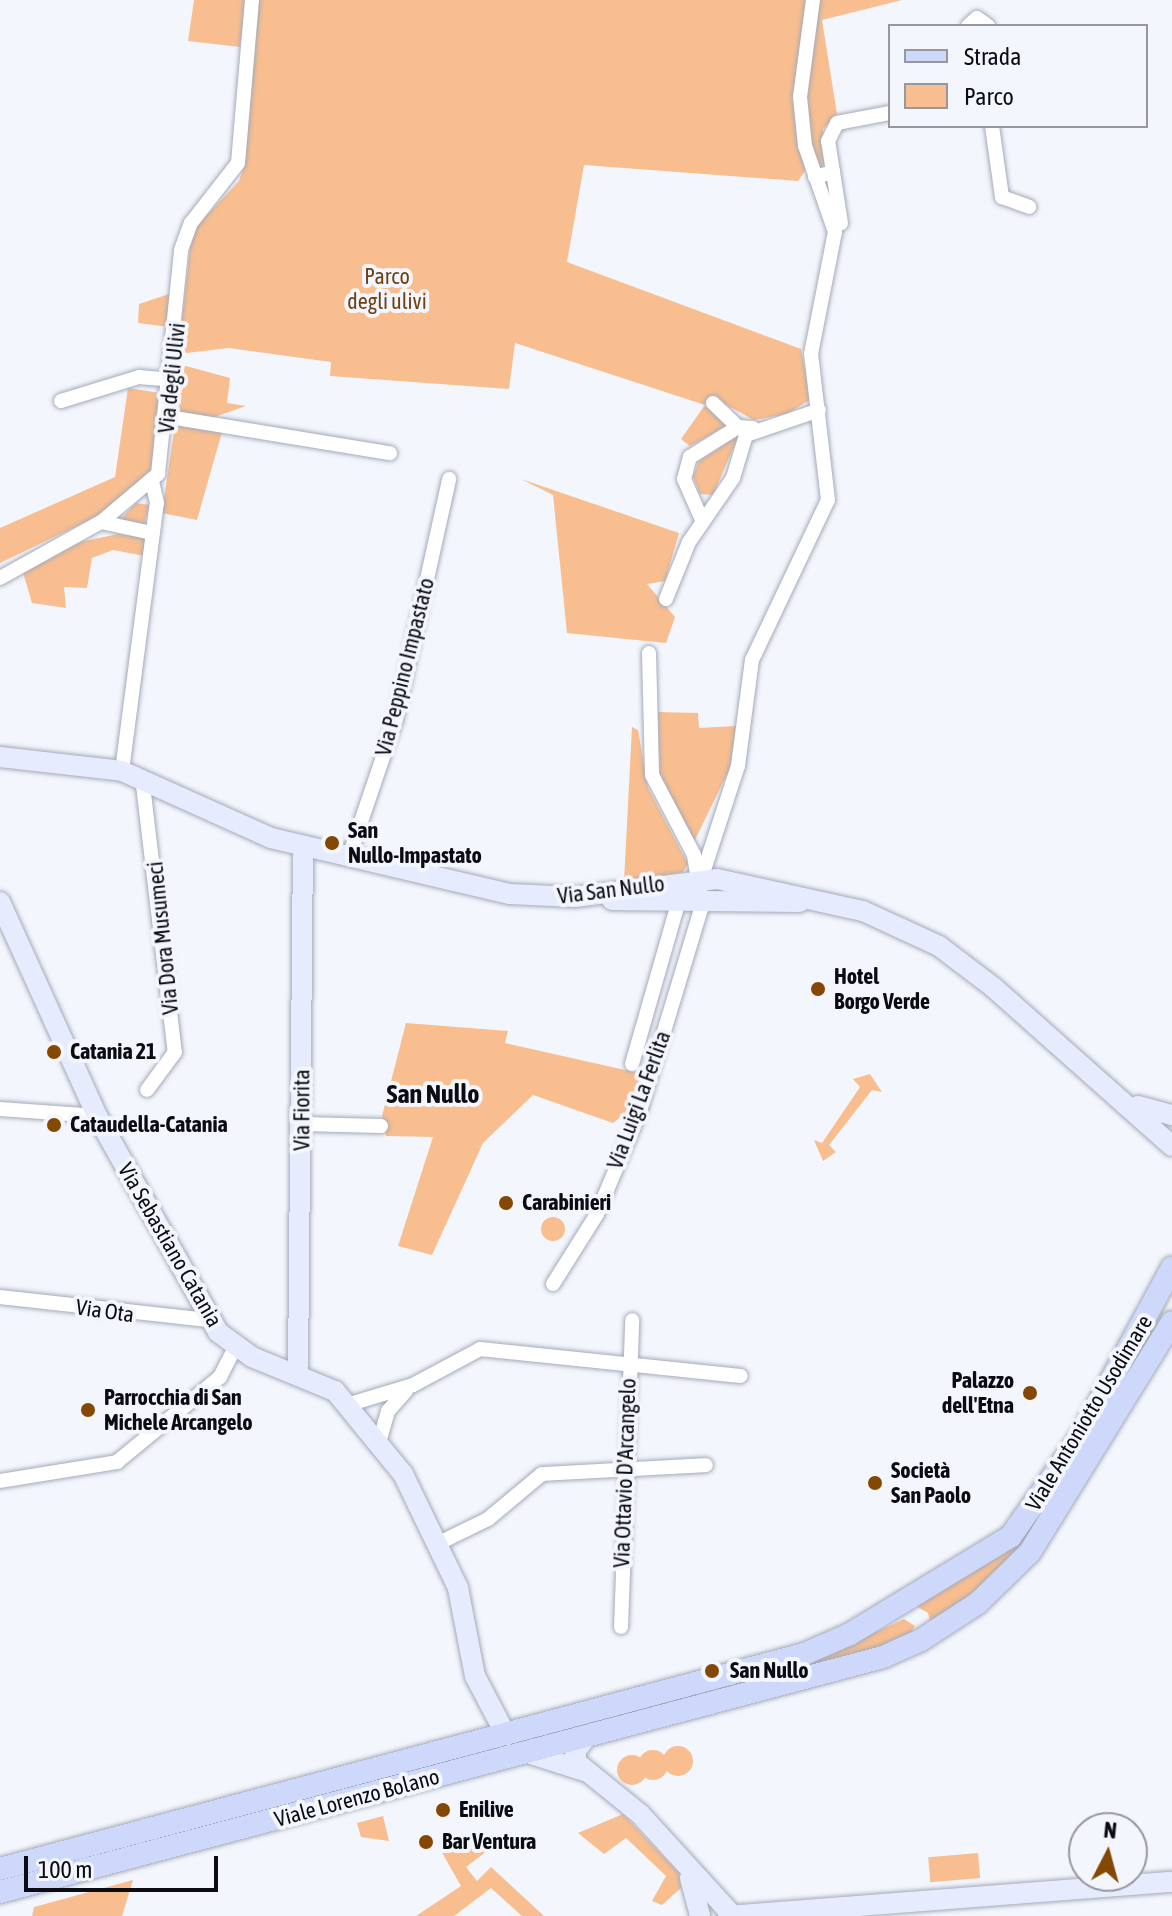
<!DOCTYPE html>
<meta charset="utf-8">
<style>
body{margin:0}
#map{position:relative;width:1172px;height:1916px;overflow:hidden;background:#f3f6fc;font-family:"Asap Condensed",sans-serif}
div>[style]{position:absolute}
.green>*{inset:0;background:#f8be8f;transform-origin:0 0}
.round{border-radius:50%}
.roads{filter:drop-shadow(0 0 2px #a4aaba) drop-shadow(0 0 2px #a4aaba)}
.minor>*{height:14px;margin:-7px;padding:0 7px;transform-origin:7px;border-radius:7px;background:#fff}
.secondary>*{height:20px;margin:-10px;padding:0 10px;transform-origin:10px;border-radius:10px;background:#e6ecfd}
.primary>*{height:22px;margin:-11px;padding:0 11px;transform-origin:11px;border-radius:11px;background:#cdd8fa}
.dots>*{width:22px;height:22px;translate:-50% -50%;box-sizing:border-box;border:4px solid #f3f6fc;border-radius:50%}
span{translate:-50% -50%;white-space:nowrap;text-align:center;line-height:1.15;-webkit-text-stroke:8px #f3f6fc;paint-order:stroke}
.park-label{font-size:22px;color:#6e4115}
.street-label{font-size:22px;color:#0a0c11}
.poi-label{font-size:22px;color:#0a0c11;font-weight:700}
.left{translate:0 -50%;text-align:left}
.right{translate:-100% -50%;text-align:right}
.quarter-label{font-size:26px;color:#0a0c11;font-weight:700}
.legend{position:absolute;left:888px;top:24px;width:260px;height:104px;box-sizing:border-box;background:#f3f6fc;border:2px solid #96989e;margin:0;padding:10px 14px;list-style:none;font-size:24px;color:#0a0c11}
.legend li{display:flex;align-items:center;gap:16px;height:40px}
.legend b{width:40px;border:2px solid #96989e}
.north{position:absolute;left:1068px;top:1812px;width:80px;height:80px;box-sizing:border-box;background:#f3f6fc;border:2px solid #96989e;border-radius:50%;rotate:6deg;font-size:22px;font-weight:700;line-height:32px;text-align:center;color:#0a0c11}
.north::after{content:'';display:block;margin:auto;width:28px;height:36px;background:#844802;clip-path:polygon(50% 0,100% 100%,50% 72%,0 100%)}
.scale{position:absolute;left:24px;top:1856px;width:194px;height:36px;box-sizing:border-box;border:4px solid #0a0c11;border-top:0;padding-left:10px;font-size:24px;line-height:28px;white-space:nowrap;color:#0a0c11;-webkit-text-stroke:6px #f3f6fc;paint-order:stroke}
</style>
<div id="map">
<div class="green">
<div style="clip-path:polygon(194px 0,246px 0,240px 47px,188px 41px)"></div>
<div style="clip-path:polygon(256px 0,808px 0,795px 80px,805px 171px,798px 181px,584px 165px,567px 262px,801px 349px,811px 399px,787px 414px,754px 420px,710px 396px,705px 405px,726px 426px,690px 446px,681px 439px,705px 405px,515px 343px,509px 389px,330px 376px,331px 362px,229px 348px,178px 354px,192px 231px,239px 181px,245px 163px)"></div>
<div style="clip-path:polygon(818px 0,902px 0,822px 20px,837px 114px,823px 129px,826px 162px,818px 167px,805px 112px)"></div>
<div style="clip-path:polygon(172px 293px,169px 327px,138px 323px,139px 304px)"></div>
<div style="clip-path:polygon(186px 366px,230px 378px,227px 403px,246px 406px,214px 417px,178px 412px,178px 367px)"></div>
<div style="clip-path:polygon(128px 388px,160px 393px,153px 468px,104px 513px,0 563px,0 528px,115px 477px)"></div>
<div style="clip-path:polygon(175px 425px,222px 432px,197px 520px,162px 513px)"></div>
<div style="clip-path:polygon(739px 435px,713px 495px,700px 494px,693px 477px,699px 461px)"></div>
<div style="clip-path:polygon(521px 479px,679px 533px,665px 581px,647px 584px,675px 617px,666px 643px,567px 633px,553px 495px)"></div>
<div style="clip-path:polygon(136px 503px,150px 505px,144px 524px,120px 520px)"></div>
<div style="clip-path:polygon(119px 534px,147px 538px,145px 556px,113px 550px,92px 558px,87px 588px,64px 587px,66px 608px,32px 603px,22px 569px,84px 541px)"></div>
<div style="clip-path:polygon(658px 712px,698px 713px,699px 728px,736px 726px,730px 768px,694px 842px,660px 781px)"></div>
<div style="clip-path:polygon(632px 727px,638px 730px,648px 788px,688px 864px,683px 872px,624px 882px)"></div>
<div style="clip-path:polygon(406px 1023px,508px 1031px,505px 1043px,643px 1074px,633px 1107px,613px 1123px,533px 1095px,483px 1143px,432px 1255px,398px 1246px,433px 1137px,386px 1136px,382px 1116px)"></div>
<div style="clip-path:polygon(870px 1074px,882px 1092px,872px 1090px,829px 1145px,836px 1152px,823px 1161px,814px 1140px,822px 1143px,860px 1087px,853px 1079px)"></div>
<div class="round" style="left:541px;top:1217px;width:24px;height:24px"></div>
<div style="clip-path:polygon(1172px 1296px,1083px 1455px,1014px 1559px,931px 1625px,928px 1613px,916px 1606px,1005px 1553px,1079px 1453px)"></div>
<div style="clip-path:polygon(904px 1619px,915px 1626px,905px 1641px,4px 1882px,812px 1662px)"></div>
<div class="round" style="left:663px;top:1746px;width:30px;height:30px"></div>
<div class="round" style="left:638px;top:1750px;width:30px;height:30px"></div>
<div class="round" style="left:617px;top:1755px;width:30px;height:30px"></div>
<div style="clip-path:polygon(623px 1814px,679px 1873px,681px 1888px,662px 1905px,652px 1901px,666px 1876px,626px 1838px,604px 1854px,578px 1833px)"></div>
<div style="clip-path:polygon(383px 1816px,389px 1841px,361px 1837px,357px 1823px)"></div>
<div style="clip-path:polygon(492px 1838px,495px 1845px,466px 1867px,477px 1881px,491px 1867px,544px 1916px,522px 1916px,491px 1888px,454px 1916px,416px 1916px,461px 1886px,440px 1849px)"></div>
<div style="left:978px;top:1853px;width:25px;height:50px;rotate:85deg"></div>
<div style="clip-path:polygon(133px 1880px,122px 1916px,32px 1916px,34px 1907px)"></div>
</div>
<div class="roads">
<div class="minor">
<div style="left:968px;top:26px;width:12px;rotate:-42deg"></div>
<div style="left:977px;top:18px;width:14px;rotate:36deg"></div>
<div style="left:992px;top:126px;width:72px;rotate:82deg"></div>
<div style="left:1002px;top:197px;width:29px;rotate:20deg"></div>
<div style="left:833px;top:172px;width:52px;rotate:81.1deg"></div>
<div style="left:815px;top:177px;width:19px;rotate:-16deg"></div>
<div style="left:833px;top:172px;width:31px;rotate:-99deg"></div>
<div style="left:828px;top:141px;width:20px;rotate:-63deg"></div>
<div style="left:837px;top:123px;width:54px;rotate:-10.7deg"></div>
<div style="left:61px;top:401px;width:82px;rotate:-17.1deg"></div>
<div style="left:139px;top:377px;width:33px;rotate:5deg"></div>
<div style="left:713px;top:403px;width:35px;rotate:44deg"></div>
<div style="left:169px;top:417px;width:224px;rotate:9.3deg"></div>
<div style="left:702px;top:520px;width:45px;rotate:-113.7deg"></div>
<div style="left:684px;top:479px;width:23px;rotate:-75deg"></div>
<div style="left:690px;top:457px;width:57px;rotate:-32deg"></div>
<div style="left:738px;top:427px;width:15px;rotate:4deg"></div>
<div style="left:101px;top:522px;width:52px;rotate:12.2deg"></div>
<div style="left:0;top:578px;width:115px;rotate:-29deg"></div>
<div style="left:101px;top:522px;width:75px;rotate:-40.1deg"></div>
<div style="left:158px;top:474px;width:225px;rotate:-84.1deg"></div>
<div style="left:181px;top:250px;width:29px;rotate:-70deg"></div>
<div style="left:191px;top:223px;width:76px;rotate:-51.9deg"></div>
<div style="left:238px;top:163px;width:164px;rotate:-85.1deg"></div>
<div style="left:666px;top:599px;width:61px;rotate:-68deg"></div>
<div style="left:689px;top:542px;width:78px;rotate:-55.5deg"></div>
<div style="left:733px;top:478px;width:45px;rotate:-73.2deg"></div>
<div style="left:746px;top:435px;width:77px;rotate:-18.9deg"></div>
<div style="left:122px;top:771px;width:270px;rotate:-82.6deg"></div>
<div style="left:157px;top:503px;width:23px;rotate:-103deg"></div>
<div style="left:142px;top:777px;width:277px;rotate:83.2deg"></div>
<div style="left:175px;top:1052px;width:47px;rotate:126.4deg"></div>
<div style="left:351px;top:851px;width:139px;rotate:-71.2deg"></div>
<div style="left:396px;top:719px;width:246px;rotate:-77.5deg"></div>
<div style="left:701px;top:879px;width:119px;rotate:-71.9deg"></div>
<div style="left:738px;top:766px;width:107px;rotate:-82.5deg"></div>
<div style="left:752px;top:660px;width:177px;rotate:-64.6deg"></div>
<div style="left:828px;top:500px;width:147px;rotate:-96.6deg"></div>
<div style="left:811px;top:354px;width:124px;rotate:-78.9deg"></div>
<div style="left:835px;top:232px;width:91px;rotate:-109.2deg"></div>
<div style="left:805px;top:146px;width:49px;rotate:-95.8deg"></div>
<div style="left:800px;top:97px;width:98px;rotate:-82.4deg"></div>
<div style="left:632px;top:1064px;width:166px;rotate:-74deg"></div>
<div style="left:0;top:1109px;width:97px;rotate:4.1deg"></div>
<div style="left:302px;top:1124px;width:79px;rotate:1.5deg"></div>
<div style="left:553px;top:1284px;width:83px;rotate:-57.8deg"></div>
<div style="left:597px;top:1214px;width:112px;rotate:-67.3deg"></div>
<div style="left:640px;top:1111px;width:215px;rotate:-73.2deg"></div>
<div style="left:702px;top:905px;width:51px;rotate:-99.1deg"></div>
<div style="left:694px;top:855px;width:90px;rotate:-117.7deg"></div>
<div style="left:652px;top:775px;width:122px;rotate:-91.4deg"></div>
<div style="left:0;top:1297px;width:211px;rotate:6.3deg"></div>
<div style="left:350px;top:1404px;width:66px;rotate:-16.8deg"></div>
<div style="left:413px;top:1385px;width:76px;rotate:-28.2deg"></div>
<div style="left:480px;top:1349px;width:262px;rotate:5.9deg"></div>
<div style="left:380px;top:1439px;width:29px;rotate:-74deg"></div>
<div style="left:388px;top:1411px;width:27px;rotate:-48deg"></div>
<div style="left:0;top:1481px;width:119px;rotate:-9.2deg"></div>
<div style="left:117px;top:1462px;width:134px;rotate:-39.5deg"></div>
<div style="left:220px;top:1377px;width:34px;rotate:-63deg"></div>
<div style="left:435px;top:1545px;width:59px;rotate:-26.1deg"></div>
<div style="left:488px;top:1519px;width:70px;rotate:-39.8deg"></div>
<div style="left:542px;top:1474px;width:164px;rotate:-3.1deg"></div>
<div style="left:621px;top:1627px;width:307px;rotate:-87.9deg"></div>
</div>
<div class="secondary">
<div style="left:0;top:757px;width:123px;rotate:6.5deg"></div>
<div style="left:122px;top:771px;width:163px;rotate:24.2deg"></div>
<div style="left:271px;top:838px;width:245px;rotate:13.2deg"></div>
<div style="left:510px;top:894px;width:65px;rotate:2.6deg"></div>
<div style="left:575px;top:897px;width:143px;rotate:-7.2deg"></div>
<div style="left:717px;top:879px;width:149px;rotate:12.4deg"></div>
<div style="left:863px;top:911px;width:84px;rotate:24.7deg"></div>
<div style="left:939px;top:946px;width:68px;rotate:37.2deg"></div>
<div style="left:993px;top:987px;width:239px;rotate:41.6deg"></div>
<div style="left:612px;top:900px;width:188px;rotate:0.6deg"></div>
<div style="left:0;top:902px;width:235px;rotate:65.6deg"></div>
<div style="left:97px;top:1116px;width:248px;rotate:60.7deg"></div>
<div style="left:218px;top:1332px;width:42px;rotate:36.3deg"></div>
<div style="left:252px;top:1357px;width:90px;rotate:22.3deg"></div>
<div style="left:335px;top:1391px;width:107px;rotate:50.7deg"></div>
<div style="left:403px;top:1474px;width:127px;rotate:64.2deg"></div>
<div style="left:458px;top:1588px;width:90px;rotate:79.1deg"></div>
<div style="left:475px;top:1676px;width:67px;rotate:62.3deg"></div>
<div style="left:1138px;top:1106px;width:35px;rotate:15deg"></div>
<div style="left:298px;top:1373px;width:527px;rotate:-89.46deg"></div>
<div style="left:587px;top:1736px;width:20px;rotate:127deg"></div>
<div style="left:575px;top:1752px;width:11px;rotate:80deg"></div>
<div style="left:577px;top:1763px;width:81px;rotate:39deg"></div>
<div style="left:640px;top:1814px;width:138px;rotate:47.6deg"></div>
<div style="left:528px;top:1753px;width:59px;rotate:17.8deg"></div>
<div style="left:690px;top:1878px;width:39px;rotate:75deg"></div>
<div style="left:728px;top:1916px;width:445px;rotate:-4.4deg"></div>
</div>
<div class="primary">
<div style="left:0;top:1869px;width:832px;rotate:-14.97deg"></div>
<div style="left:804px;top:1654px;width:50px;rotate:-23.5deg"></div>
<div style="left:850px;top:1634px;width:188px;rotate:-31.3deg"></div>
<div style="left:1011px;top:1536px;width:118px;rotate:-55deg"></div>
<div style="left:1079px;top:1439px;width:195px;rotate:-61.5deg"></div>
<div style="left:0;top:1892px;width:914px;rotate:-14.9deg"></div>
<div style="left:883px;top:1657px;width:42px;rotate:-24.1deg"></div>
<div style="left:921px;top:1640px;width:68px;rotate:-33deg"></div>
<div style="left:978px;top:1603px;width:73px;rotate:-44.4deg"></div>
<div style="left:1030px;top:1552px;width:270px;rotate:-58.3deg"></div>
</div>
</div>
<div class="dots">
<div style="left:332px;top:843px;background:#844802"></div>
<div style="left:818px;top:989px;background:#844802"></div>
<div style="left:54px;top:1052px;background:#844802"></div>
<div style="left:54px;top:1125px;background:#844802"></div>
<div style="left:506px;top:1203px;background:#844802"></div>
<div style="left:1030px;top:1393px;background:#844802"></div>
<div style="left:88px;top:1410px;background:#844802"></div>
<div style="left:875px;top:1483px;background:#844802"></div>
<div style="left:712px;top:1671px;background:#844802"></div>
<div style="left:443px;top:1810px;background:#844802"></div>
<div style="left:426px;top:1842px;background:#844802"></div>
</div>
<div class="park-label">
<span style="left:387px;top:289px">Parco<br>degli ulivi</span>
</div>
<div class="street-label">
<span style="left:172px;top:378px;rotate:-84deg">Via degli Ulivi</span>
<span style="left:405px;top:667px;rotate:-76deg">Via Peppino Impastato</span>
<span style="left:611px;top:890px;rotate:-7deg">Via San Nullo</span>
<span style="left:163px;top:938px;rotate:-96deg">Via Dora Musumeci</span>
<span style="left:639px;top:1100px;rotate:-70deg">Via Luigi La Ferlita</span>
<span style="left:302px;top:1110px;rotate:-90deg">Via Fiorita</span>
<span style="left:170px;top:1245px;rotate:60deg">Via Sebastiano Catania</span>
<span style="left:105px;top:1311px;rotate:8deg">Via Ota</span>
<span style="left:1089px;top:1413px;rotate:-59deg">Viale Antoniotto Usodimare</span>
<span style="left:625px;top:1473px;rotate:-88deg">Via Ottavio D'Arcangelo</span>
<span style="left:357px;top:1798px;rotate:-15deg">Viale Lorenzo Bolano</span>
</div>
<div class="poi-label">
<span class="left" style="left:348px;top:843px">San<br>Nullo-Impastato</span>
<span class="left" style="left:834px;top:989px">Hotel<br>Borgo Verde</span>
<span class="left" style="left:70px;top:1052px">Catania 21</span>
<span class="left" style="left:70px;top:1125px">Cataudella-Catania</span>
<span class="left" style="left:522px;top:1203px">Carabinieri</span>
<span class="right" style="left:1014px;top:1393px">Palazzo<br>dell'Etna</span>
<span class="left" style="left:104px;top:1410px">Parrocchia di San<br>Michele Arcangelo</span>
<span class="left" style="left:891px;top:1483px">Società<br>San Paolo</span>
<span class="left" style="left:730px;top:1671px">San Nullo</span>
<span class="left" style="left:459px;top:1810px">Enilive</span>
<span class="left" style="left:442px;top:1842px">Bar Ventura</span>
</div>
<div class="quarter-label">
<span style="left:433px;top:1095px">San Nullo</span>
</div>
<ul class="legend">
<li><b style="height:10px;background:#cdd8fa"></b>Strada</li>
<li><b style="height:22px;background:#f8be8f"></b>Parco</li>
</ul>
<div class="north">N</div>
<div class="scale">100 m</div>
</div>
